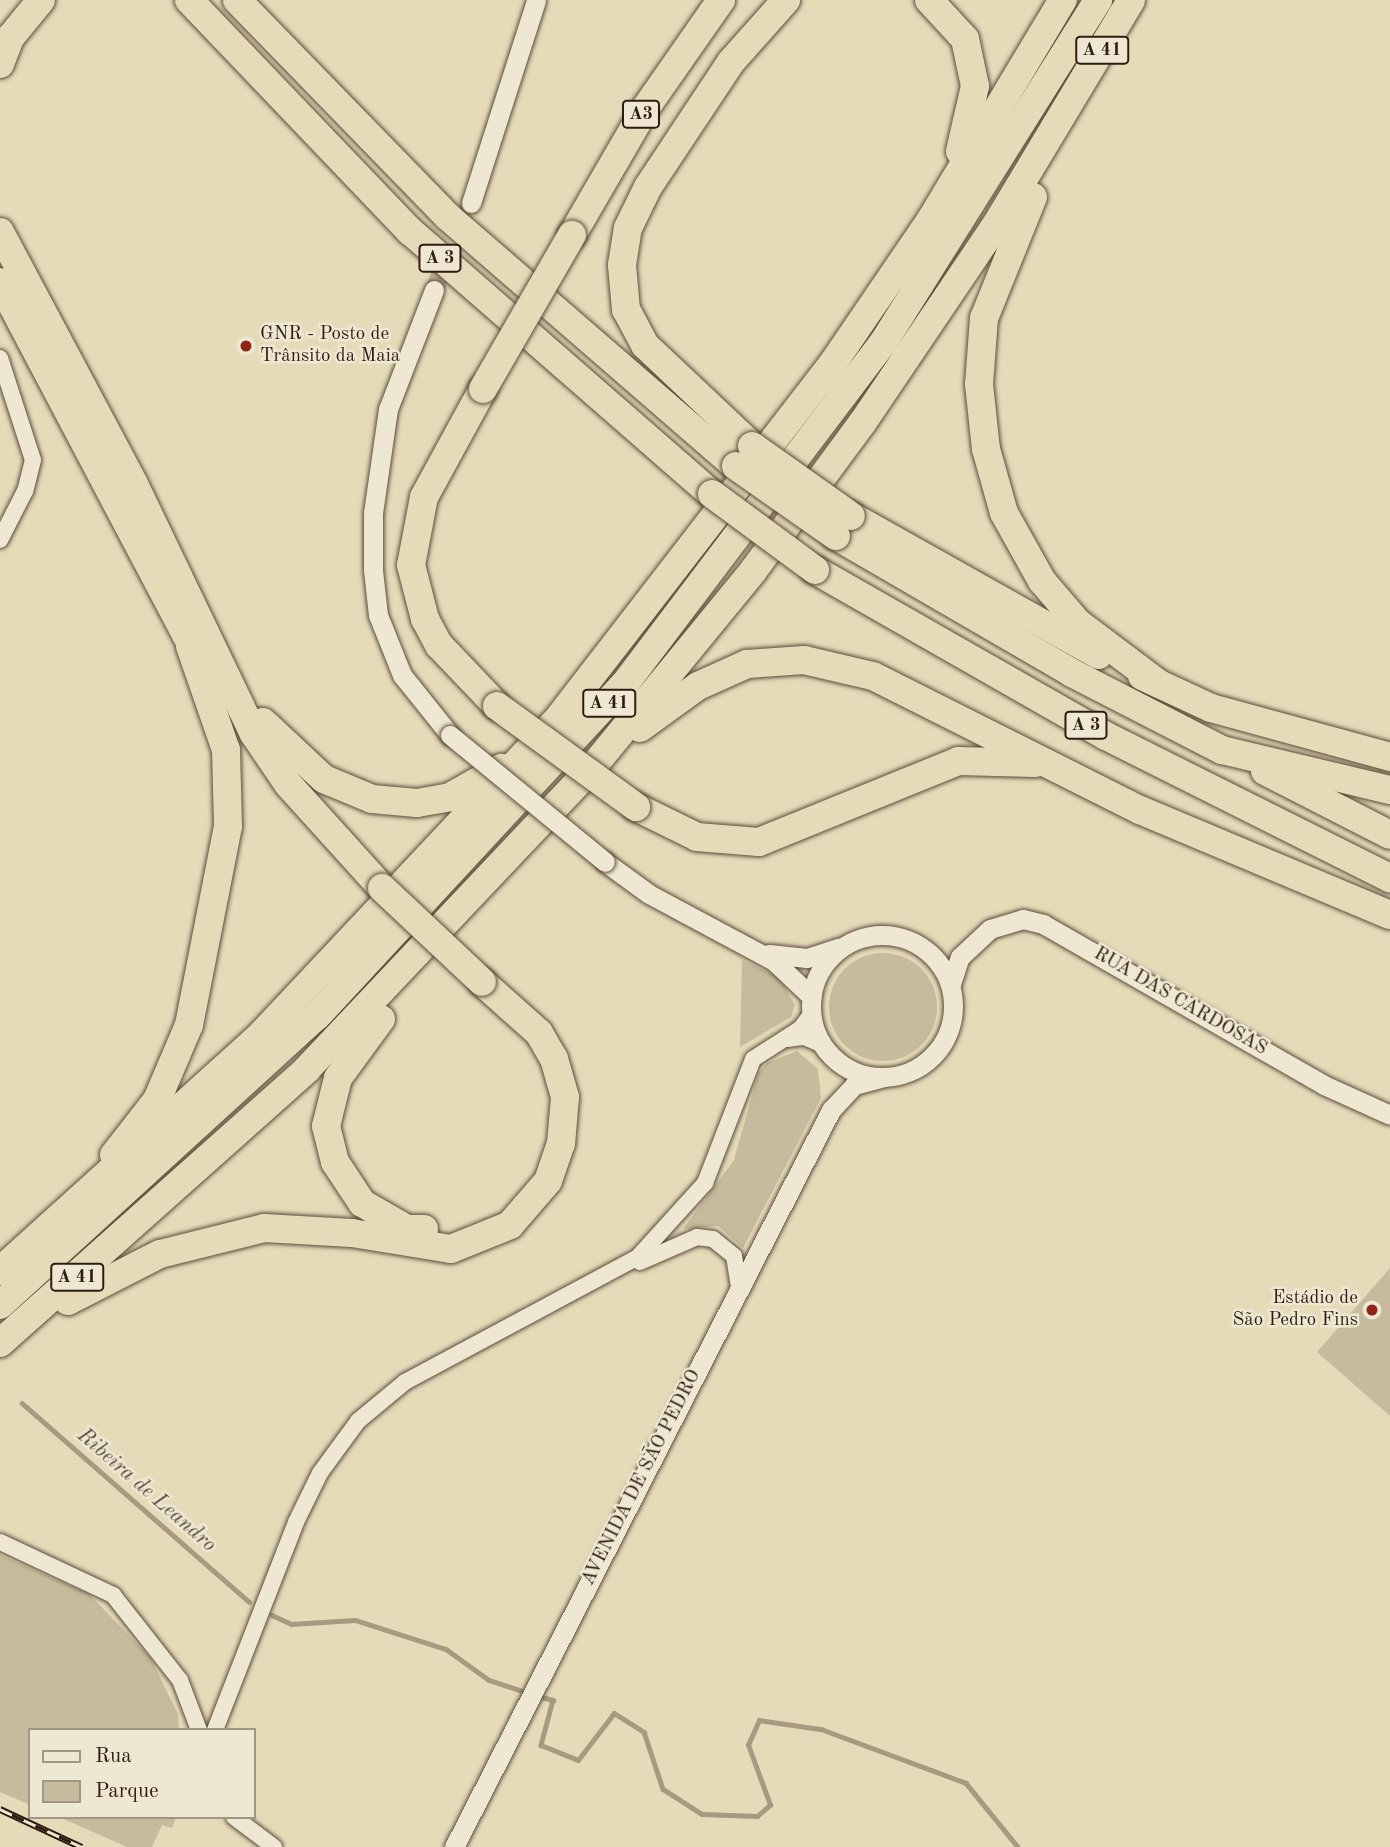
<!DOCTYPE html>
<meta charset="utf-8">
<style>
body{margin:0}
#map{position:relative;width:1390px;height:1847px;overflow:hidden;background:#e5dbb9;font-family:"Old Standard TT",serif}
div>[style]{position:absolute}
.green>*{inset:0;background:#c6bb9c}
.round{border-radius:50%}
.stream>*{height:4.5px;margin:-2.25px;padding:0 2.25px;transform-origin:2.25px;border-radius:2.25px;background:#a79a80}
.tertiary-tunnel>*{height:19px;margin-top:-9.5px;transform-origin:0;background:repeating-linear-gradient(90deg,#c1b597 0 19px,transparent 0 29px)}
.roads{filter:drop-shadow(0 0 2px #5c4c3b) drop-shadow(0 0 2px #5c4c3b)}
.minor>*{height:16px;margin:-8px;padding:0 8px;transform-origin:8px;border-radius:8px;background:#eee8d2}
.tertiary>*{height:19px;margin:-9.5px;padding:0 9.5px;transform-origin:9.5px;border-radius:9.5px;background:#eee8d2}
.tertiary>.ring{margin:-9.5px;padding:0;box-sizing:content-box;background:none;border:19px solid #eee8d2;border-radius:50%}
.motorway>*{height:28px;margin:-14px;padding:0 14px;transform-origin:14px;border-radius:14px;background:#e5dbb9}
.rail>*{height:7px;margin-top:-3.5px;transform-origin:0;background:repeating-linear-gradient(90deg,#eee8d2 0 13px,#2f1c11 0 26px);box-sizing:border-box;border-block:2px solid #2f1c11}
.bridges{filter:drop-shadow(0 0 2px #5c4c3b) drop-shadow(0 0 2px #5c4c3b)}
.tertiary-bridge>*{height:19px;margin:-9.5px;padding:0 9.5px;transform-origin:9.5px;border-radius:9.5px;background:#eee8d2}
.motorway-bridge>*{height:28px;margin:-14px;padding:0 14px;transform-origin:14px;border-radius:14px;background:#e5dbb9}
.dots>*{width:19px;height:19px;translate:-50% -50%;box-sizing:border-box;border:4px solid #eee8d2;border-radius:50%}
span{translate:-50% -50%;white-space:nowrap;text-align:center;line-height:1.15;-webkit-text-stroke:5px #eee8d2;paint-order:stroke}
.shield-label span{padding:2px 5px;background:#eee8d2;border:2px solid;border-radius:5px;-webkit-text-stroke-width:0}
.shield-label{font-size:18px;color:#2f1c11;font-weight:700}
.poi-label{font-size:19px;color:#2f1c11}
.left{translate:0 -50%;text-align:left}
.right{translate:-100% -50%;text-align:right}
.street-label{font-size:19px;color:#2f1c11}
.water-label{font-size:21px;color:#594838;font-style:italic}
.legend{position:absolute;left:28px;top:1728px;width:228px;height:91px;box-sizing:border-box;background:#eee8d2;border:2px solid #a29685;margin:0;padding:9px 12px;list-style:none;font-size:21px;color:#2f1c11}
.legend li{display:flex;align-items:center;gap:14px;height:35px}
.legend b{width:35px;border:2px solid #a29685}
</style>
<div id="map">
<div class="green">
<div class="round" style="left:829px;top:953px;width:108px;height:108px"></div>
<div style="clip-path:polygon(742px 960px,779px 977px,795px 1005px,791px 1017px,740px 1047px)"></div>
<div style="clip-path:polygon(797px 1051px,818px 1069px,821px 1098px,743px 1248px,718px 1226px,683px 1229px,734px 1160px,758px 1074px,767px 1063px)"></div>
<div style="clip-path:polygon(1390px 1268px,1390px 1416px,1317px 1352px)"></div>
<div style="clip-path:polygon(0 1555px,89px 1594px,150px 1657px,178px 1714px,179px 1730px,30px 1730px,30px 1805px,0 1792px)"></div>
<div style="clip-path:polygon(59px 1817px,176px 1817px,172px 1828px,162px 1825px,152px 1847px,127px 1847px)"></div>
</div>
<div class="stream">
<div style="left:22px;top:1403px;width:302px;rotate:41.2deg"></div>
<div style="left:272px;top:1615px;width:21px;rotate:25deg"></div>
<div style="left:291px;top:1624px;width:64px;rotate:-3.6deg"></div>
<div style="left:355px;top:1620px;width:96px;rotate:17.7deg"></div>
<div style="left:446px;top:1649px;width:53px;rotate:35.8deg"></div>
<div style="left:489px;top:1680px;width:40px;rotate:18deg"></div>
<div style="left:538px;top:1696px;width:16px;rotate:15deg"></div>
<div style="left:553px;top:1700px;width:47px;rotate:104.9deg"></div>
<div style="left:541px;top:1745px;width:40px;rotate:22deg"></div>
<div style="left:578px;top:1760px;width:59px;rotate:-52.5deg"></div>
<div style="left:614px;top:1713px;width:36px;rotate:32deg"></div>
<div style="left:644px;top:1732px;width:60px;rotate:71.6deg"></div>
<div style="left:663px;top:1789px;width:46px;rotate:32.7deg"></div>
<div style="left:702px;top:1814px;width:55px;rotate:2.1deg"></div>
<div style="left:757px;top:1816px;width:17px;rotate:-40deg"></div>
<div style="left:770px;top:1805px;width:64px;rotate:-110.1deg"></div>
<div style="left:748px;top:1745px;width:27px;rotate:-66deg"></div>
<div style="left:759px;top:1720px;width:63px;rotate:8.3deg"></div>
<div style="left:821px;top:1729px;width:155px;rotate:20.4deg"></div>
<div style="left:966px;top:1783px;width:82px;rotate:50.9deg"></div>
</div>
<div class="tertiary-tunnel">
<div style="left:434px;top:290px;width:95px;rotate:-67deg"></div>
</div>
<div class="roads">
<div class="minor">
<div style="left:0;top:358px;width:107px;rotate:72.1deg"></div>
<div style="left:33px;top:460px;width:32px;rotate:104deg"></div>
<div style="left:25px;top:491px;width:55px;rotate:117deg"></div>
<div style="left:787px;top:1039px;width:17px;rotate:-7deg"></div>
<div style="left:804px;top:1037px;width:21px;rotate:23deg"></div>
<div style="left:640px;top:1262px;width:62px;rotate:-23.7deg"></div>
<div style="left:697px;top:1237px;width:16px;rotate:7deg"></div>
<div style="left:713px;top:1239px;width:27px;rotate:39deg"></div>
<div style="left:734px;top:1256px;width:31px;rotate:81deg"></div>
<div style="left:0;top:1542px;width:125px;rotate:25.1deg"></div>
<div style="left:113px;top:1595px;width:108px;rotate:51.8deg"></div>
<div style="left:180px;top:1680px;width:53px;rotate:69.2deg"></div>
<div style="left:215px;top:1730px;width:223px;rotate:-68.7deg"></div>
<div style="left:296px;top:1522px;width:55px;rotate:-63.9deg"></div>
<div style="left:320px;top:1473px;width:64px;rotate:-53.8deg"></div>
<div style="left:358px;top:1421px;width:61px;rotate:-39.7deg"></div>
<div style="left:405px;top:1382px;width:264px;rotate:-28.2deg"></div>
<div style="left:638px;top:1257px;width:100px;rotate:-47.8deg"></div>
<div style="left:705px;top:1183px;width:133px;rotate:-68.8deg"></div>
<div style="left:753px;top:1059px;width:56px;rotate:-32.6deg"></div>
<div style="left:800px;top:1029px;width:20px;rotate:-53deg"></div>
<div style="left:234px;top:1817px;width:50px;rotate:36.9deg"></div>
</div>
<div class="tertiary">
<div style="left:471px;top:203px;width:213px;rotate:-72.2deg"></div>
<div style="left:434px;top:290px;width:128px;rotate:111.1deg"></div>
<div style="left:388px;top:409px;width:105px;rotate:98.2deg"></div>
<div style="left:373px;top:513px;width:57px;rotate:90deg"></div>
<div style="left:373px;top:570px;width:45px;rotate:83.7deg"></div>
<div style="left:378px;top:615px;width:65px;rotate:68.2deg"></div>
<div style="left:402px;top:675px;width:77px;rotate:51.3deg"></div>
<div style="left:605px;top:862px;width:54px;rotate:36deg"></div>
<div style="left:649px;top:894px;width:142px;rotate:28.2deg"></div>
<div style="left:774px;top:961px;width:52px;rotate:43.5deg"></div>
<div class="ring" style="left:811px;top:935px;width:123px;height:123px"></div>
<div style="left:769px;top:954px;width:38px;rotate:6deg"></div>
<div style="left:807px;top:958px;width:33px;rotate:-18deg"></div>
<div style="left:951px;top:984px;width:28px;rotate:-72deg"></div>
<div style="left:960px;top:957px;width:41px;rotate:-43deg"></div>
<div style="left:990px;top:929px;width:34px;rotate:-17deg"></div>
<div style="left:1023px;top:919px;width:21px;rotate:14deg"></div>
<div style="left:1043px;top:924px;width:324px;rotate:29.8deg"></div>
<div style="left:1324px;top:1085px;width:72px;rotate:24.4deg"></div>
<div style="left:454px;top:1847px;width:828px;rotate:-62.91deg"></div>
<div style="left:831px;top:1110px;width:34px;rotate:-47deg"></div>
<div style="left:854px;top:1085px;width:31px;rotate:-15deg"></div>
</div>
<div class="motorway">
<div style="left:189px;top:0;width:320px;rotate:46.3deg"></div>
<div style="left:410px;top:231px;width:400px;rotate:41.1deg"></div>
<div style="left:237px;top:0;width:301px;rotate:45.8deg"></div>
<div style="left:447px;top:216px;width:382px;rotate:40.9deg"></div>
<div style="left:929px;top:0;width:53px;rotate:47.3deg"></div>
<div style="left:965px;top:39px;width:48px;rotate:78deg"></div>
<div style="left:975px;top:86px;width:67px;rotate:103deg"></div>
<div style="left:0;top:64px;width:28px;rotate:-69deg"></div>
<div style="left:10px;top:38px;width:49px;rotate:-50.8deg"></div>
<div style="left:1033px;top:197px;width:131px;rotate:112deg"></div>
<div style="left:984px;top:318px;width:66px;rotate:94.3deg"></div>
<div style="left:979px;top:384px;width:65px;rotate:83.9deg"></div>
<div style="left:986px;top:449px;width:66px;rotate:74.3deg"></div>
<div style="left:1004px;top:513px;width:78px;rotate:60.8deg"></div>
<div style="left:1042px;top:581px;width:55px;rotate:49.4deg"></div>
<div style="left:1078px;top:623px;width:101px;rotate:37deg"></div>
<div style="left:0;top:232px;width:285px;rotate:62deg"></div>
<div style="left:134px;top:484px;width:277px;rotate:64.4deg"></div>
<div style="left:254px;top:734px;width:60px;rotate:55.8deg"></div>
<div style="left:288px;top:784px;width:140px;rotate:47.9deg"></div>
<div style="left:572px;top:235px;width:146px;rotate:-59.9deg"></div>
<div style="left:645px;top:109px;width:133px;rotate:-55.1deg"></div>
<div style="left:0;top:282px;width:431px;rotate:62.2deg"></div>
<div style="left:483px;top:389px;width:123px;rotate:118.6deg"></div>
<div style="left:424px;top:497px;width:69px;rotate:100.8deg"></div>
<div style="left:411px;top:565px;width:56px;rotate:75.5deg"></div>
<div style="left:425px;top:619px;width:30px;rotate:62deg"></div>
<div style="left:439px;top:645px;width:84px;rotate:46.4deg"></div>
<div style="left:752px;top:446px;width:147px;rotate:-136.7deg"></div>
<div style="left:645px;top:345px;width:40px;rotate:-118deg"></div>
<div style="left:626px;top:310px;width:45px;rotate:-95.1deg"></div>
<div style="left:622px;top:265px;width:37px;rotate:-81deg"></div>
<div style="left:628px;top:228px;width:46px;rotate:-64deg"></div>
<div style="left:648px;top:187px;width:150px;rotate:-56.4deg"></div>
<div style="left:731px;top:62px;width:83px;rotate:-48.4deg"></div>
<div style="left:851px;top:516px;width:284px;rotate:29.3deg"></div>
<div style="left:836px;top:536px;width:273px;rotate:30.1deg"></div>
<div style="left:1072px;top:673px;width:169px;rotate:27.2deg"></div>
<div style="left:1222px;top:750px;width:173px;rotate:13.4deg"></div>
<div style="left:815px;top:570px;width:335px;rotate:29.7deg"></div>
<div style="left:1106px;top:736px;width:318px;rotate:26.6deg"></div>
<div style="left:1142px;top:676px;width:76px;rotate:24.9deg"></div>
<div style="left:1211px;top:708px;width:186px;rotate:15.3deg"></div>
<div style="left:263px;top:722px;width:83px;rotate:43.1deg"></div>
<div style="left:324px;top:779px;width:52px;rotate:22.6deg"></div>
<div style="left:372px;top:799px;width:45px;rotate:5.1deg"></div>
<div style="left:417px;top:803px;width:34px;rotate:-10deg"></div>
<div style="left:450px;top:797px;width:59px;rotate:-29.6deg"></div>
<div style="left:640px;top:728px;width:72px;rotate:-35.9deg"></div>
<div style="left:698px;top:686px;width:54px;rotate:-24.2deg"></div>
<div style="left:747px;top:664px;width:57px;rotate:-4deg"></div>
<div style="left:804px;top:660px;width:71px;rotate:13.1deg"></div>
<div style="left:873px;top:676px;width:299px;rotate:26.7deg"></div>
<div style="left:1140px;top:810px;width:271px;rotate:22.8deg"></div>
<div style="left:1265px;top:771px;width:140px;rotate:27.1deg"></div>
<div style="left:636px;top:807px;width:68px;rotate:26.2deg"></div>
<div style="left:697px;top:837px;width:62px;rotate:4.6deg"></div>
<div style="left:759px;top:842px;width:215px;rotate:-22.1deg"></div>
<div style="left:958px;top:761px;width:77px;rotate:1.5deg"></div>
<div style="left:381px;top:1019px;width:73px;rotate:126.1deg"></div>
<div style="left:338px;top:1078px;width:49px;rotate:104deg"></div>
<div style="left:326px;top:1126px;width:37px;rotate:76deg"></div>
<div style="left:335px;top:1162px;width:49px;rotate:56.6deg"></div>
<div style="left:362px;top:1203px;width:52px;rotate:30deg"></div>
<div style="left:407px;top:1229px;width:17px"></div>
<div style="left:114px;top:1155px;width:70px;rotate:-52deg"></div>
<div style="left:157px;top:1100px;width:82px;rotate:-66.9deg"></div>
<div style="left:189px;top:1025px;width:203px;rotate:-78.9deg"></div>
<div style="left:228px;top:826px;width:76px;rotate:-91.5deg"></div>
<div style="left:226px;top:750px;width:110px;rotate:-109.1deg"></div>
<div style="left:0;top:1271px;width:352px;rotate:-42.1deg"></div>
<div style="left:261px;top:1035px;width:439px;rotate:-46.8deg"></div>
<div style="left:561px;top:715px;width:445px;rotate:-52.3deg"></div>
<div style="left:833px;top:363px;width:172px;rotate:-55.7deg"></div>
<div style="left:930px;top:221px;width:258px;rotate:-59deg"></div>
<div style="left:68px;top:1301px;width:103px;rotate:-27.1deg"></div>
<div style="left:160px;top:1254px;width:107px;rotate:-14deg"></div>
<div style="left:264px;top:1228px;width:88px;rotate:3.3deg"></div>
<div style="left:352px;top:1233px;width:100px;rotate:9.2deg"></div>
<div style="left:451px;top:1249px;width:64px;rotate:-22.1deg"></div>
<div style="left:510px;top:1225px;width:58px;rotate:-49.2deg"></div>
<div style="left:548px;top:1181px;width:39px;rotate:-71deg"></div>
<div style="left:561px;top:1144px;width:47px;rotate:-85.1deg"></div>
<div style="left:565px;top:1097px;width:40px;rotate:-106deg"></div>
<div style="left:554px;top:1059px;width:30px;rotate:-120deg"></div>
<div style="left:539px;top:1033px;width:76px;rotate:-138.2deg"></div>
<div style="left:0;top:1305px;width:429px;rotate:-42.4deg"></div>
<div style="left:317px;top:1016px;width:451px;rotate:-47.2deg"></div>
<div style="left:624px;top:685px;width:429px;rotate:-52.9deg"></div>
<div style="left:883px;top:343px;width:405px;rotate:-57.9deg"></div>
<div style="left:0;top:1343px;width:411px;rotate:-41.7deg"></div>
<div style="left:307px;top:1069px;width:421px;rotate:-46.6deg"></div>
<div style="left:596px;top:763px;width:248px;rotate:-50.7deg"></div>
<div style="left:753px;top:571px;width:185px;rotate:-53.6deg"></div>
<div style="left:863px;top:422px;width:238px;rotate:-56deg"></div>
<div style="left:996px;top:225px;width:262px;rotate:-59deg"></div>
</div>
</div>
<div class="rail">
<div style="left:0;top:1809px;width:90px;rotate:24.9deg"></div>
</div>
<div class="bridges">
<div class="tertiary-bridge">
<div style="left:450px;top:735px;width:200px;rotate:39.3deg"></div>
</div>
<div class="motorway-bridge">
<div style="left:483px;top:389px;width:178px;rotate:-60deg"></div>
<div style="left:752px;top:446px;width:121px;rotate:35.3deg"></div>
<div style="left:736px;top:466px;width:122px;rotate:35deg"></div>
<div style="left:712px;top:494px;width:128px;rotate:36.4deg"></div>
<div style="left:497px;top:706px;width:172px;rotate:36deg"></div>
<div style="left:382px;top:888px;width:137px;rotate:43.2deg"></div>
</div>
</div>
<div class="dots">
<div style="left:246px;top:346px;background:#8f2418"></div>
<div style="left:1372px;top:1310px;background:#8f2418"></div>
</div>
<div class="shield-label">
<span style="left:1102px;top:50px">A 41</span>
<span style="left:641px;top:114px">A3</span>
<span style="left:440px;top:258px">A 3</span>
<span style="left:609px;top:703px">A 41</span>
<span style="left:1086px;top:725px">A 3</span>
<span style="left:77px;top:1277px">A 41</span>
</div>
<div class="poi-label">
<span class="left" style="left:260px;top:346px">GNR - Posto de<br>Trânsito da Maia</span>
<span class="right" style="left:1358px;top:1310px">Estádio de<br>São Pedro Fins</span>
</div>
<div class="street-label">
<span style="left:1180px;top:1002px;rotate:30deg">RUA DAS CARDOSAS</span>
<span style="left:642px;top:1478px;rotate:-63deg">AVENIDA DE SÃO PEDRO</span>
</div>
<div class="water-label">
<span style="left:146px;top:1491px;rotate:41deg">Ribeira de Leandro</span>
</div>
<ul class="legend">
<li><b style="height:9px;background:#eee8d2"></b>Rua</li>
<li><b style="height:19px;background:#c6bb9c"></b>Parque</li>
</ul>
</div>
